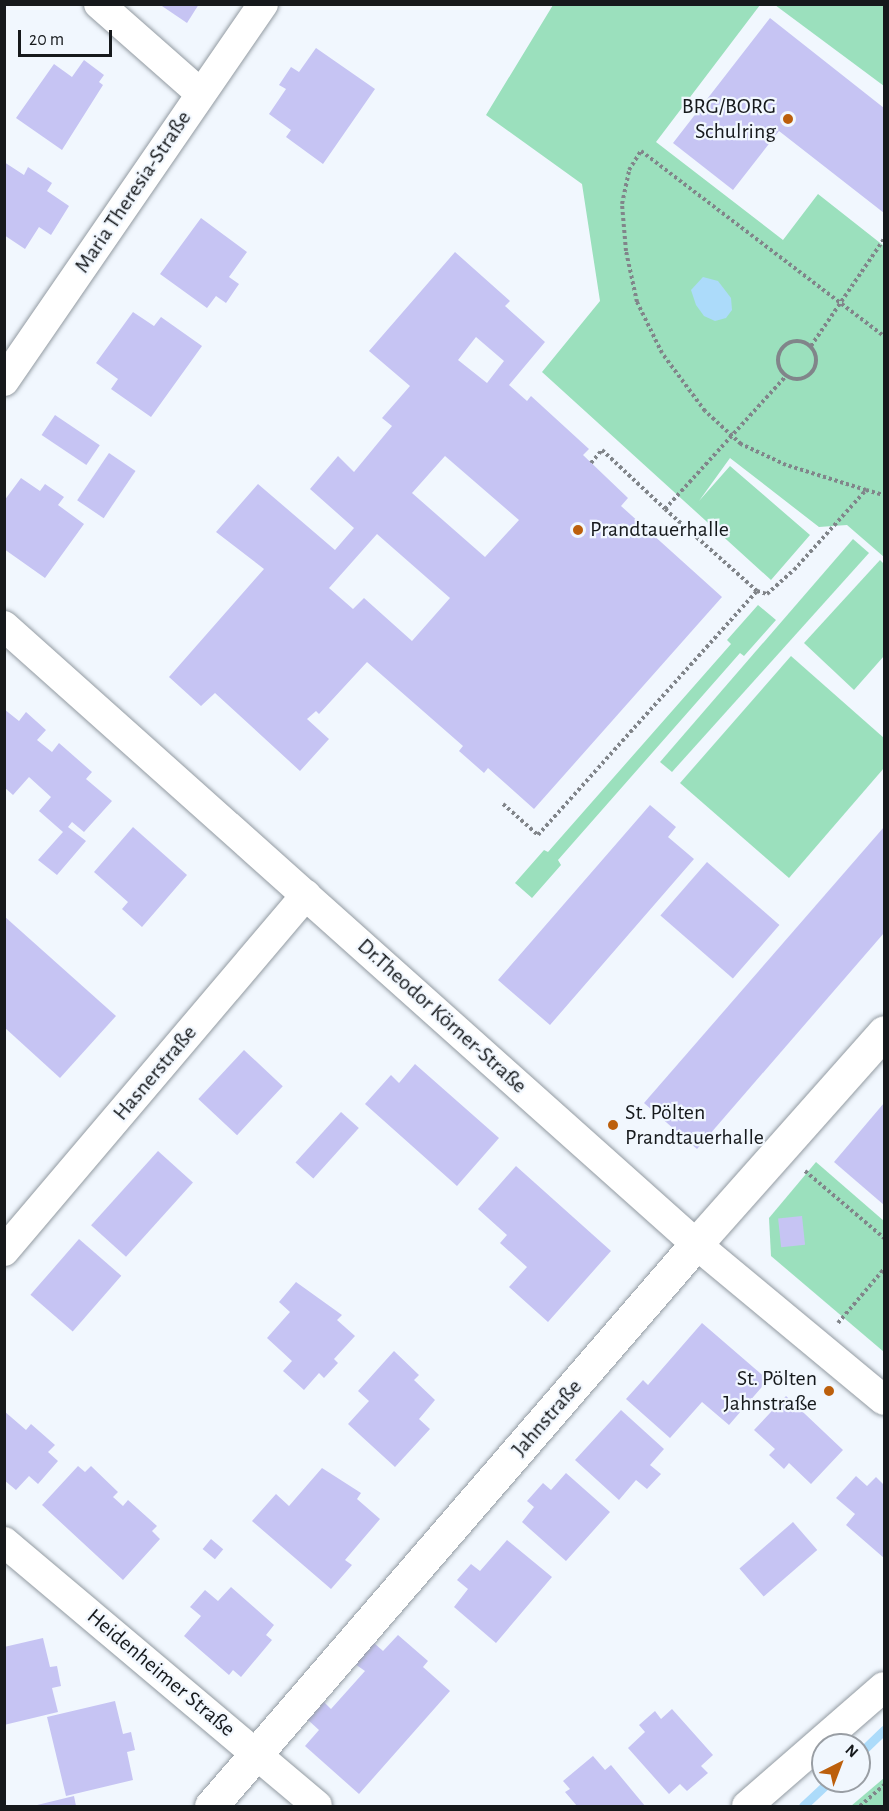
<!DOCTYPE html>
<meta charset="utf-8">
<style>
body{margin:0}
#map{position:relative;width:889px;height:1811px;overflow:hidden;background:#f1f7fe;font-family:"Alegreya Sans",sans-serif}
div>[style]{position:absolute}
.green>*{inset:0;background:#9be0bd}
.water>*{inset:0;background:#acdbfa}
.stream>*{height:9px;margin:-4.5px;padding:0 4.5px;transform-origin:4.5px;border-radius:4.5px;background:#acdbfa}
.building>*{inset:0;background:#c6c4f3;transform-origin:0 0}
.path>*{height:4px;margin-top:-2px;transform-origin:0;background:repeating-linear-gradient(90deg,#81858a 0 3px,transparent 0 6px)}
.path>.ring{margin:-2px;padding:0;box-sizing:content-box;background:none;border:4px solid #81858a;border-radius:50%}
.roads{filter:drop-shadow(0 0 2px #939ba2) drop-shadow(0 0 2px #939ba2)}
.street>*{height:30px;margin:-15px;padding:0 15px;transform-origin:15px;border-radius:15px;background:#fff}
.secondary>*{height:33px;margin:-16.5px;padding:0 16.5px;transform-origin:16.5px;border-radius:16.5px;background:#fff}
.dots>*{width:16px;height:16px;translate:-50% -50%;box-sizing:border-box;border:3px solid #f1f7fe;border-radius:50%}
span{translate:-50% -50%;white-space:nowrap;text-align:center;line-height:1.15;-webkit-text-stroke:4.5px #f1f7fe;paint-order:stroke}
.poi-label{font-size:22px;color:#16191c}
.right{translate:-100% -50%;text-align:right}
.left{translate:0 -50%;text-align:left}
.street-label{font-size:22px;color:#16191c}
.frame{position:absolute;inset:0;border:6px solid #16191c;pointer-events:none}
.north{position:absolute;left:811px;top:1733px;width:60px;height:60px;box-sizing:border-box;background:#f1f7fe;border:2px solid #999ea4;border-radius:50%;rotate:42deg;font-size:16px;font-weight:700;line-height:24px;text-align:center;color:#16191c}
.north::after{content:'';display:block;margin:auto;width:21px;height:27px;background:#bc5f0c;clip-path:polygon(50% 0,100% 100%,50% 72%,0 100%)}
.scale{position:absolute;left:18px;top:30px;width:94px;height:27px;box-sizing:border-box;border:3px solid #16191c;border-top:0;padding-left:8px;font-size:18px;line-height:21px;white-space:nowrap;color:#16191c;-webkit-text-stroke:4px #f1f7fe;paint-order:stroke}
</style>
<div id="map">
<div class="green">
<div style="clip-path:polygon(553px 5px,760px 5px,656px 142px,783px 240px,818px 194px,884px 246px,884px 557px,847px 525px,819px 527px,730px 458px,699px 501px,730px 466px,810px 535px,771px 580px,542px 372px,600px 301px,582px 184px,486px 115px)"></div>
<div style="clip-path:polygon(775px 5px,884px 5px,884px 86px)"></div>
<div style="clip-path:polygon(853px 539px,869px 553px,672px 772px,660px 762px)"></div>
<div style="clip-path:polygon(880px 560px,884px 564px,884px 656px,854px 690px,804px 643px)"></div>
<div style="clip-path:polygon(758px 605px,776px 620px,744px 656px,740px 653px,558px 860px,561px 865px,532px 898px,515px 883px,544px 850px,548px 852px,731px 644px,727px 640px)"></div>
<div style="clip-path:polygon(791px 656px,884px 738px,884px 768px,789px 878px,680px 783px)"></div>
<div style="clip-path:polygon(816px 1162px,884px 1221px,884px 1352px,771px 1256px,769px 1218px)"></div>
<div style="clip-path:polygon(884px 1778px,884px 1806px,851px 1806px)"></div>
</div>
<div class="water">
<div style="clip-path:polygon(703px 277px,718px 281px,731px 298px,732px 310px,726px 318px,715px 321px,704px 316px,696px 305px,691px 290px)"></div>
</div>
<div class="stream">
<div style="left:859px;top:1754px;width:35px;rotate:-44deg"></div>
<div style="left:803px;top:1806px;width:37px;rotate:-43deg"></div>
</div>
<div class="building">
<div style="clip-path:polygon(159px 4px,199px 4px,187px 23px)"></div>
<div style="clip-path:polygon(770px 18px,884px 108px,884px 213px,779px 131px,733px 190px,673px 143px)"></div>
<div style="clip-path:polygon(316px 48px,375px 89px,323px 164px,286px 137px,291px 130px,269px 114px,286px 89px,279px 85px,291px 67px,299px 72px)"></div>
<div style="clip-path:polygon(84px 60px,104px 75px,99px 82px,103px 85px,62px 150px,16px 118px,54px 64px,72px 77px)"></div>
<div style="clip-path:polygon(4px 162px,24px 175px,28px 167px,52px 183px,47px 191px,69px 206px,51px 235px,39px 227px,25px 249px,4px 235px)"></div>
<div style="clip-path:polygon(201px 218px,247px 252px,229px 277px,239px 284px,226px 303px,216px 296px,207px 308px,160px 274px)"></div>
<div style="clip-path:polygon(evenodd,455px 252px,510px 301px,505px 306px,545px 342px,509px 385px,527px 401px,531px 396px,589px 449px,583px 455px,628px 498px,621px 506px,722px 597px,534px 809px,488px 768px,484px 773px,459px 751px,463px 746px,367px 662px,319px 714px,316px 711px,307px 719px,329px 739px,300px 771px,215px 693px,201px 706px,169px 677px,264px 569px,216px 532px,258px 484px,335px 550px,354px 528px,310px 489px,338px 456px,354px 472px,392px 426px,382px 418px,410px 386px,369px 351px,455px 252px,476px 337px,504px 361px,487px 383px,458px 360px,476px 337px,455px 252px,445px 456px,519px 520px,485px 557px,412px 493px,445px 456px,455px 252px,377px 534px,450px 598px,412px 641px,364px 598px,353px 609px,329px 588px,377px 534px)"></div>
<div style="clip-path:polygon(133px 312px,154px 326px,161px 317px,202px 346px,151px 417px,111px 389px,118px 379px,96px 363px)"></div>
<div style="left:55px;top:415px;width:54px;height:24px;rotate:34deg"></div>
<div style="left:109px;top:453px;width:32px;height:57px;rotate:34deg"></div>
<div style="clip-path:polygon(21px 478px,40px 491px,45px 484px,64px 497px,58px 505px,84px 524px,45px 578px,4px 549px,4px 501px)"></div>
<div style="clip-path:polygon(4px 709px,19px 721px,26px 712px,46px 730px,37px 740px,52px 752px,59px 743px,92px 772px,86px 779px,112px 801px,84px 832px,72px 822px,68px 827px,86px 841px,57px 875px,38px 860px,63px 832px,39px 811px,51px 797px,29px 777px,13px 795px,4px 787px)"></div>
<div style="clip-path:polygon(650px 805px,676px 827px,668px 837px,694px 859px,550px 1025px,498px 980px)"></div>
<div style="clip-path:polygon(133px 827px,187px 875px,142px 927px,122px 909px,128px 902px,94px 872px)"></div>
<div style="clip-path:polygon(884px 827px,884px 933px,697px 1149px,644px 1103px)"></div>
<div style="left:707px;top:862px;width:96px;height:71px;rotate:41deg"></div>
<div style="clip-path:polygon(4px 916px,116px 1016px,60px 1078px,4px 1027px)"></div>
<div style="left:244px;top:1050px;width:53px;height:67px;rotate:43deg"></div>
<div style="clip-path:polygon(415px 1064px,499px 1138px,457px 1186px,365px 1104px,391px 1075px,399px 1083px)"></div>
<div style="clip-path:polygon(884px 1103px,884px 1205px,834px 1162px)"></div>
<div style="left:341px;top:1112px;width:24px;height:68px;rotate:42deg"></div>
<div style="left:158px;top:1151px;width:47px;height:100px;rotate:42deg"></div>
<div style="clip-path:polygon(516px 1166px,611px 1251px,548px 1322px,509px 1287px,527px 1267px,500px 1243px,507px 1235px,478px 1209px)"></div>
<div style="left:802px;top:1216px;width:29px;height:24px;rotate:84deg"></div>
<div style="left:79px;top:1239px;width:56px;height:74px;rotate:41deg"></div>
<div style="clip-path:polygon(296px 1282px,342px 1315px,337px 1320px,355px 1336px,334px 1359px,338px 1363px,324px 1378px,319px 1373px,304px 1390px,283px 1371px,292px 1361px,267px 1338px,290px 1312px,279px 1302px)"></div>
<div style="clip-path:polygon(702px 1323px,768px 1380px,729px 1425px,702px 1402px,670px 1438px,626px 1399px,643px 1380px,648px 1385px)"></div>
<div style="clip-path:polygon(394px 1351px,419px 1375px,414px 1380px,435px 1400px,419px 1419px,430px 1429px,395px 1467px,348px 1424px,369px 1401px,358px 1391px)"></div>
<div style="clip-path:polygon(786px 1396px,843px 1450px,811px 1484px,789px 1463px,784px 1469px,769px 1455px,775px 1449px,754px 1430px)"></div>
<div style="clip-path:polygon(621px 1410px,664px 1449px,650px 1465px,661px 1474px,647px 1489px,636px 1480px,619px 1500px,575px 1460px)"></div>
<div style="clip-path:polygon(4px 1411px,26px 1430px,31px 1424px,55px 1445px,48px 1452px,58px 1461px,38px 1484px,29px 1476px,16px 1490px,4px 1480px)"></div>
<div style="clip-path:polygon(78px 1466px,85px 1472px,91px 1466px,118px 1492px,113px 1497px,123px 1506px,128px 1500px,157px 1526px,152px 1531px,160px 1539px,123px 1580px,42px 1505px)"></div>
<div style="clip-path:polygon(322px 1468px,361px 1493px,357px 1499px,380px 1519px,345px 1560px,352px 1565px,331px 1589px,252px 1521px,276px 1494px,289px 1506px)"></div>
<div style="clip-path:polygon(566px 1473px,610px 1512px,566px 1561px,522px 1522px,534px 1507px,527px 1501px,543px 1483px,551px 1490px)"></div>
<div style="clip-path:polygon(856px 1476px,867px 1486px,876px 1477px,884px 1485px,884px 1558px,846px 1525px,855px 1514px,836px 1498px)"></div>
<div style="left:793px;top:1522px;width:37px;height:71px;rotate:49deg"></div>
<div style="left:211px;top:1539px;width:16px;height:13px;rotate:40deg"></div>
<div style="clip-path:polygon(507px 1540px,552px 1577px,496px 1643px,454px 1607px,468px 1589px,457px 1580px,471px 1564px,480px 1571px)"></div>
<div style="clip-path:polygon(231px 1587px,274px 1625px,266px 1635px,272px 1640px,241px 1677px,233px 1670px,229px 1675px,184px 1636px,201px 1616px,190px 1607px,205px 1590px,218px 1601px)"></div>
<div style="clip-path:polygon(398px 1635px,428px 1661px,423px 1667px,450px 1691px,359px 1794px,305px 1746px,319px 1730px,308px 1720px,324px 1702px,331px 1709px,365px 1671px,355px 1664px,374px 1643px,383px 1651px)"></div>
<div style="clip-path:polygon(43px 1638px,50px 1667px,57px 1666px,61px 1686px,52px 1688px,58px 1712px,4px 1725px,4px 1647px)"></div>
<div style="clip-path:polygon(115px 1701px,123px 1734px,131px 1732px,135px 1750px,127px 1752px,133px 1780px,66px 1796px,47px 1717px)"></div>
<div style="clip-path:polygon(672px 1709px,713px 1755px,701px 1766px,708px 1773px,687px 1791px,680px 1784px,669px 1794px,628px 1748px,645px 1732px,639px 1725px,655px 1711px,661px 1719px)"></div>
<div style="clip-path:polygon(593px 1756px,605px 1770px,611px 1765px,645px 1806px,577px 1806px,565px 1792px,570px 1789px,563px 1781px)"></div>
<div style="clip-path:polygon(74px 1796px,76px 1806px,33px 1806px)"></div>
</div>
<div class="path">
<div class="ring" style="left:778px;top:341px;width:34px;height:34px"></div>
<div style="left:811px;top:346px;width:130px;rotate:-55.7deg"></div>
<div style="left:591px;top:463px;width:17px;rotate:-50deg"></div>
<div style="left:602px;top:450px;width:86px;rotate:43.1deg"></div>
<div style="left:866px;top:490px;width:84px;rotate:-162.6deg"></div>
<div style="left:786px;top:465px;width:50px;rotate:-155deg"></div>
<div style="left:741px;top:444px;width:49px;rotate:-137.5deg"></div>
<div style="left:705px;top:411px;width:72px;rotate:-126.6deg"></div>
<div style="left:662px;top:353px;width:57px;rotate:-116.1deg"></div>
<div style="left:637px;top:302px;width:52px;rotate:-102.2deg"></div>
<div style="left:626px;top:251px;width:47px;rotate:-94.9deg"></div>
<div style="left:622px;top:204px;width:35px;rotate:-78deg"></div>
<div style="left:629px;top:170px;width:22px;rotate:-58deg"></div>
<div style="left:641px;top:151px;width:305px;rotate:37.3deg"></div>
<div style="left:757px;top:591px;width:123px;rotate:-138.3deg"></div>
<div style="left:665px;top:509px;width:181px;rotate:-47.7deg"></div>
<div style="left:503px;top:804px;width:47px;rotate:41.5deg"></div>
<div style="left:538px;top:835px;width:328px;rotate:-48.1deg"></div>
<div style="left:757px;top:591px;width:10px;rotate:17deg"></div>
<div style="left:767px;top:594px;width:36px;rotate:-42deg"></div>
<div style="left:794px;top:570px;width:108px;rotate:-48deg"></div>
<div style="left:866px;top:490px;width:19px;rotate:16deg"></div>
<div style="left:805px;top:1171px;width:104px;rotate:40.3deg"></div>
<div style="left:838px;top:1323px;width:71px;rotate:-49.6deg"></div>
<div style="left:860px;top:1806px;width:32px;rotate:-41deg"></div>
</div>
<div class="roads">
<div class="street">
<div style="left:99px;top:4px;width:135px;rotate:41.4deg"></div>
<div style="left:4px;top:381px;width:457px;rotate:-55.5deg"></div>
<div style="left:4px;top:626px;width:928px;rotate:41.77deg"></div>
<div style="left:696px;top:1244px;width:244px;rotate:39.7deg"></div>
<div style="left:4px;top:1251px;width:467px;rotate:-49.7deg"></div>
<div style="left:4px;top:1542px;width:409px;rotate:40.1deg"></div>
<div style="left:747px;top:1806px;width:181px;rotate:-41deg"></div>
</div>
<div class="secondary">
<div style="left:211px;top:1806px;width:742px;rotate:-49.21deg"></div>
<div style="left:696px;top:1244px;width:283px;rotate:-48.4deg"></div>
</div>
</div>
<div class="dots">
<div style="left:788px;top:119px;background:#bc5f0c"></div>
<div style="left:578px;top:530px;background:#bc5f0c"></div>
<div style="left:613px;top:1125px;background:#bc5f0c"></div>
<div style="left:829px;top:1391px;background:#bc5f0c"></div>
</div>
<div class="poi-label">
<span class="right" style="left:776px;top:119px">BRG/BORG<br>Schulring</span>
<span class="left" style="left:590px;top:530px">Prandtauerhalle</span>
<span class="left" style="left:625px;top:1125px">St. Pölten<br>Prandtauerhalle</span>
<span class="right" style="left:817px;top:1391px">St. Pölten<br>Jahnstraße</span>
</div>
<div class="street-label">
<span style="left:133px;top:192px;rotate:-56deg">Maria Theresia-Straße</span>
<span style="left:442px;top:1016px;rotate:42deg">Dr.Theodor Körner-Straße</span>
<span style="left:155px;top:1073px;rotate:-50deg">Hasnerstraße</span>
<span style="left:547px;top:1418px;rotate:-49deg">Jahnstraße</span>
<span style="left:161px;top:1673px;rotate:40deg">Heidenheimer Straße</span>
</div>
<div class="frame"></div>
<div class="north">N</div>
<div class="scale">20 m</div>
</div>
